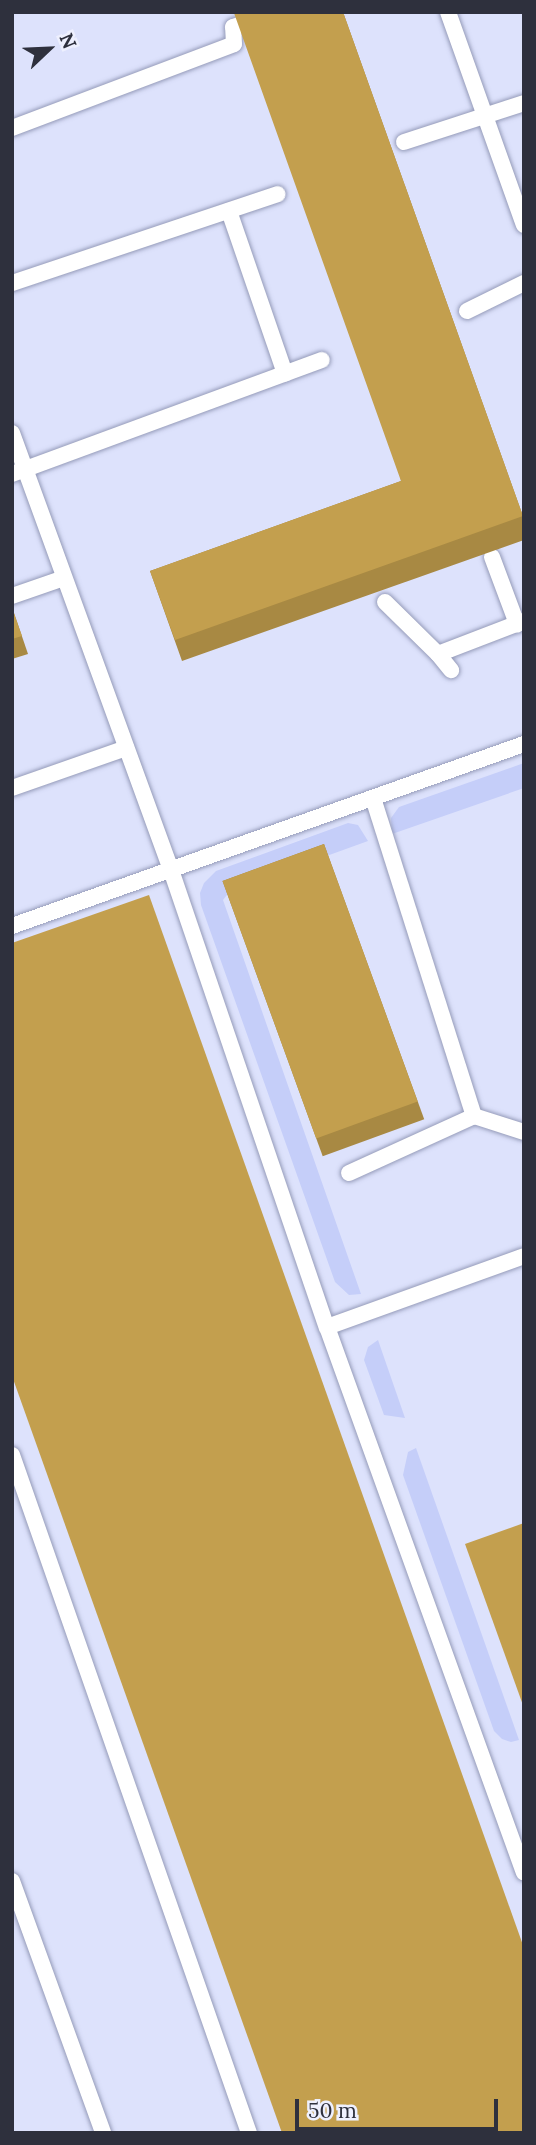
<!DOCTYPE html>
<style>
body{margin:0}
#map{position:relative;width:536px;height:2145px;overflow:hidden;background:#dde2fc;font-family:Lora,serif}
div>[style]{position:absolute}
.green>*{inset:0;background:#c5cef9}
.roads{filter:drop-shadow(0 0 2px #959bb9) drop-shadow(0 0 2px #959bb9)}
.service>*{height:16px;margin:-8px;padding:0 8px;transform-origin:8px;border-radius:8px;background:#fff}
.wall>*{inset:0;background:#a88943;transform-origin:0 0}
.building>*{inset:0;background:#c39f4e;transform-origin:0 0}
span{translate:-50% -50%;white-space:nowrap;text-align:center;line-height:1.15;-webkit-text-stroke:5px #eef0fe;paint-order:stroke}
.frame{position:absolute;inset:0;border:14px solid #2e303d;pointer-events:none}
.north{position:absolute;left:14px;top:14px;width:70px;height:70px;-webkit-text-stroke:5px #eef0fe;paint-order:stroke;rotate:67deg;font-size:19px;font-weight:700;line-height:28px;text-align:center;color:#2e303d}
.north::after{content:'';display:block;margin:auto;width:24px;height:32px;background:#2e303d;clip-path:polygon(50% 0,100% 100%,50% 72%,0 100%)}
.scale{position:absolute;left:295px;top:2099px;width:203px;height:32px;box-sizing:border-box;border:4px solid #2e303d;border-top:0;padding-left:9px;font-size:21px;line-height:24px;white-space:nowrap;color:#2e303d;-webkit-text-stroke:5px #eef0fe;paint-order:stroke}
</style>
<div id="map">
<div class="green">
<div style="clip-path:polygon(524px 763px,524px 788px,392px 834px,391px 818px,399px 807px)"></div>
<div style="clip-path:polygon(348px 823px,358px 825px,368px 841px,230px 891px,223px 900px,361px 1294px,349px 1295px,335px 1282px,201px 905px,200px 893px,204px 883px,216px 871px)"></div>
<div style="clip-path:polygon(378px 1340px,405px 1418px,384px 1415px,364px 1360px,368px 1347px)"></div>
<div style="clip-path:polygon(416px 1448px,519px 1740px,511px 1742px,502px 1739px,494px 1731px,403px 1475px,408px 1452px)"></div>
</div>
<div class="roads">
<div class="service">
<div style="left:448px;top:12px;width:226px;rotate:70.4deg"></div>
<div style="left:12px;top:128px;width:237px;rotate:-20.7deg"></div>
<div style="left:234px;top:44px;width:17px;rotate:-93deg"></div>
<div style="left:233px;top:27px;width:46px;rotate:-18.8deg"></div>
<div style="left:404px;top:142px;width:126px;rotate:-18deg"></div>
<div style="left:229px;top:211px;width:172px;rotate:71deg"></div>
<div style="left:12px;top:283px;width:280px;rotate:-18.5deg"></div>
<div style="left:467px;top:311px;width:64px;rotate:-26.2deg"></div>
<div style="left:12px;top:433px;width:465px;rotate:70deg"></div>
<div style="left:171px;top:870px;width:483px;rotate:71.2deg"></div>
<div style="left:327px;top:1327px;width:580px;rotate:70.16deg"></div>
<div style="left:12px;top:474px;width:330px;rotate:-20.2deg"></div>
<div style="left:492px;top:557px;width:72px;rotate:69.5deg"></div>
<div style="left:12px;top:596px;width:55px;rotate:-19.1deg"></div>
<div style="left:385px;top:602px;width:74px;rotate:44.5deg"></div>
<div style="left:438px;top:654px;width:92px;rotate:-21deg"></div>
<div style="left:438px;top:654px;width:21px;rotate:51deg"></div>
<div style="left:12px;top:788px;width:121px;rotate:-19.3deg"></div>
<div style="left:373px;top:798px;width:334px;rotate:72.4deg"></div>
<div style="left:474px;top:1116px;width:52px;rotate:17.7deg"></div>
<div style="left:12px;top:926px;width:543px;rotate:-19.57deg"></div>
<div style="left:349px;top:1173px;width:137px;rotate:-24.5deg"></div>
<div style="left:327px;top:1327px;width:209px;rotate:-19.8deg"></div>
<div style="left:12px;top:1455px;width:718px;rotate:70.73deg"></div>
<div style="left:12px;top:1881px;width:268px;rotate:70.1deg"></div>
</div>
</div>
<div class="wall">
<div style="clip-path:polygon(343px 12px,524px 519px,524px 540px,182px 661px,150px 571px,401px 481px)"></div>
<div style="clip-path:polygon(12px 607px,28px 654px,12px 659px)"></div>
<div style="left:324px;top:844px;width:293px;height:108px;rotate:70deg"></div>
</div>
<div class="building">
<div style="clip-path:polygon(343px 12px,523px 516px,175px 640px,150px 571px,401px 481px,234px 13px)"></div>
<div style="clip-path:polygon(12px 608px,22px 636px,12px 639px)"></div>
<div style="left:324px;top:844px;width:274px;height:108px;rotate:70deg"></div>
<div style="clip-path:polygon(149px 895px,524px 1948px,524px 2133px,282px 2133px,12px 1376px,12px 943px)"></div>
<div style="clip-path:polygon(524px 1523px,524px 1708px,465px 1544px)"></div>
</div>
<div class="frame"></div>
<div class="north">N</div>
<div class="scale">50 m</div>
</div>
